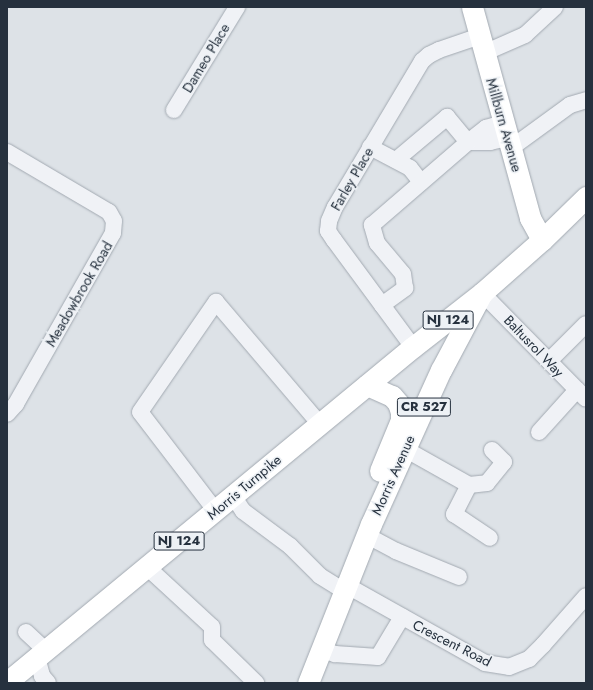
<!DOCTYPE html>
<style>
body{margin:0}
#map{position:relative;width:593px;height:690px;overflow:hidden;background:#dde2e7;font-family:Jost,sans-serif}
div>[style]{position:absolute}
.roads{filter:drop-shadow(0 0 1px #a2a9b1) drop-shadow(0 0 1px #a2a9b1)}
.minor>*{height:16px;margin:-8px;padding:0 8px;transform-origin:8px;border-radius:8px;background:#f0f2f6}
.major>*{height:21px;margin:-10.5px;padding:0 10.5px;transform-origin:10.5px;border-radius:10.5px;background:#fff}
span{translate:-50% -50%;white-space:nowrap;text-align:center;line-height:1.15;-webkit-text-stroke:3px #edf1f5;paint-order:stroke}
.shield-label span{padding:1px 3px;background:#edf1f5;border:1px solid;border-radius:3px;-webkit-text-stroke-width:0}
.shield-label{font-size:13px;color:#26313e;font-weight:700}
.street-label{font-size:14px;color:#26313e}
.frame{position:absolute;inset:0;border:8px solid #26313e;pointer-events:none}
</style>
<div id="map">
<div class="roads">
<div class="minor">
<div style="left:484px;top:53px;width:45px;rotate:-23.7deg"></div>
<div style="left:525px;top:35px;width:41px;rotate:-43deg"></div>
<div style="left:174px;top:110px;width:121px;rotate:-58.5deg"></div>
<div style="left:370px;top:147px;width:45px;rotate:27.7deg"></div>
<div style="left:410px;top:168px;width:18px;rotate:52deg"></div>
<div style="left:511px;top:148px;width:73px;rotate:-36.1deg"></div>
<div style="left:570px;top:105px;width:17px;rotate:-17deg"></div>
<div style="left:7px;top:152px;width:118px;rotate:30.5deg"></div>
<div style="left:109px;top:212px;width:10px;rotate:61deg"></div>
<div style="left:114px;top:221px;width:12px;rotate:95deg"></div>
<div style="left:113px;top:233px;width:197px;rotate:119.6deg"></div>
<div style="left:16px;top:404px;width:13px;rotate:132deg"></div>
<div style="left:396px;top:160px;width:67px;rotate:-40.1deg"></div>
<div style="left:447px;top:117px;width:33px;rotate:50deg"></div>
<div style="left:468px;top:142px;width:22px"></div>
<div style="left:490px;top:142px;width:18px;rotate:-13deg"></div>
<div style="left:482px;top:293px;width:148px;rotate:45.5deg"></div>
<div style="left:382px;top:305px;width:29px;rotate:-36deg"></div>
<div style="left:405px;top:288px;width:14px;rotate:-98deg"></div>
<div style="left:403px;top:274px;width:40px;rotate:-130deg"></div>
<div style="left:377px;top:243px;width:19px;rotate:-106deg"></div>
<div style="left:372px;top:225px;width:127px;rotate:-40.8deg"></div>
<div style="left:468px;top:142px;width:23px;rotate:-38deg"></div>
<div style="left:486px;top:128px;width:19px;rotate:-16deg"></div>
<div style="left:413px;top:347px;width:133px;rotate:-126.4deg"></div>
<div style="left:334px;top:240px;width:11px;rotate:-124deg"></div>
<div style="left:328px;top:231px;width:10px;rotate:-84deg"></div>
<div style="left:329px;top:221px;width:15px;rotate:-67deg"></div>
<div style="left:335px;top:207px;width:170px;rotate:-59.2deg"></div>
<div style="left:422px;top:61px;width:9px;rotate:-41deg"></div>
<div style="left:429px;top:55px;width:11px;rotate:-27deg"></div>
<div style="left:439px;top:50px;width:43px;rotate:-18.9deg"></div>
<div style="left:549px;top:361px;width:52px;rotate:-45deg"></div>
<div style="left:539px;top:432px;width:57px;rotate:-47.9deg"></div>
<div style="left:405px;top:449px;width:73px;rotate:29.4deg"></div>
<div style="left:469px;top:485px;width:33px;rotate:117deg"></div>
<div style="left:454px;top:514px;width:43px;rotate:33.7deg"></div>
<div style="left:469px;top:485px;width:18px;rotate:-6deg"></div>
<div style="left:487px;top:483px;width:27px;rotate:-51deg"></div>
<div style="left:504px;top:462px;width:17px;rotate:-135deg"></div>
<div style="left:233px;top:496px;width:18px;rotate:56deg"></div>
<div style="left:243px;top:511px;width:59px;rotate:36.7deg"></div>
<div style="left:290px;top:546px;width:42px;rotate:45deg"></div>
<div style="left:320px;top:576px;width:28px;rotate:32deg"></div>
<div style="left:215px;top:510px;width:123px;rotate:-127.4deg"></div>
<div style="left:140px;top:412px;width:134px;rotate:-55.4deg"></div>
<div style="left:216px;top:302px;width:160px;rotate:49.6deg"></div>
<div style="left:366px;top:535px;width:34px;rotate:28deg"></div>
<div style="left:396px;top:551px;width:68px;rotate:22.4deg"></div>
<div style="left:147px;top:567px;width:88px;rotate:42.7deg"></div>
<div style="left:212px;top:627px;width:13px;rotate:90deg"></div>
<div style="left:212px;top:640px;width:62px;rotate:44.3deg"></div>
<div style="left:346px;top:585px;width:159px;rotate:29.3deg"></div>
<div style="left:485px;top:663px;width:24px;rotate:9deg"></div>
<div style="left:509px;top:667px;width:22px;rotate:-22deg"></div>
<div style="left:529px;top:659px;width:20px;rotate:-45deg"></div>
<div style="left:543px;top:645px;width:65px;rotate:-48.7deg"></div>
<div style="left:26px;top:632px;width:26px;rotate:43deg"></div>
<div style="left:321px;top:649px;width:15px;rotate:20deg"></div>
<div style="left:335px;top:654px;width:43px;rotate:4deg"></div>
<div style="left:378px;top:657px;width:47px;rotate:-59deg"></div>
<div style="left:37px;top:657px;width:20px;rotate:75deg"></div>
<div style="left:42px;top:676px;width:9px;rotate:49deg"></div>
</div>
<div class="major">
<div style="left:472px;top:7px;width:219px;rotate:74.6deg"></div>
<div style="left:530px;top:218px;width:25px;rotate:61deg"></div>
<div style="left:367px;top:385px;width:27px;rotate:24deg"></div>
<div style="left:392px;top:396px;width:9px;rotate:49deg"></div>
<div style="left:398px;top:403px;width:9px;rotate:72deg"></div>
<div style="left:401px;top:412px;width:8px;rotate:90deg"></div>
<div style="left:401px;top:420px;width:55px;rotate:112.4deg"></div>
<div style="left:7px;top:682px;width:526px;rotate:-39.53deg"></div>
<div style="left:413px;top:347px;width:88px;rotate:-38deg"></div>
<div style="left:308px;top:683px;width:171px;rotate:-68.4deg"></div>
<div style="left:371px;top:524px;width:169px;rotate:-65.6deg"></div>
<div style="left:441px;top:370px;width:87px;rotate:-62deg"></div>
<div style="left:482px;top:293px;width:80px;rotate:-41.5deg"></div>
<div style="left:542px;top:240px;width:62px;rotate:-44.3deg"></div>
</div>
</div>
<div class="shield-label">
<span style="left:448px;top:320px">NJ 124</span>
<span style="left:424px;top:407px">CR 527</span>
<span style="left:179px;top:541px">NJ 124</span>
</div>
<div class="street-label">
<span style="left:206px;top:58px;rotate:-59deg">Dameo Place</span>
<span style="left:504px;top:125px;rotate:74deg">Millburn Avenue</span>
<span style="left:352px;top:179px;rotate:-60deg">Farley Place</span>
<span style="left:79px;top:294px;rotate:-60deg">Meadowbrook Road</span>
<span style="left:534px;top:346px;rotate:46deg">Baltusrol Way</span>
<span style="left:393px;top:475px;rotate:-66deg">Morris Avenue</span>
<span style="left:244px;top:487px;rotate:-40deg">Morris Turnpike</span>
<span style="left:452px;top:643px;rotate:27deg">Crescent Road</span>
</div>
<div class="frame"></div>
</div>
